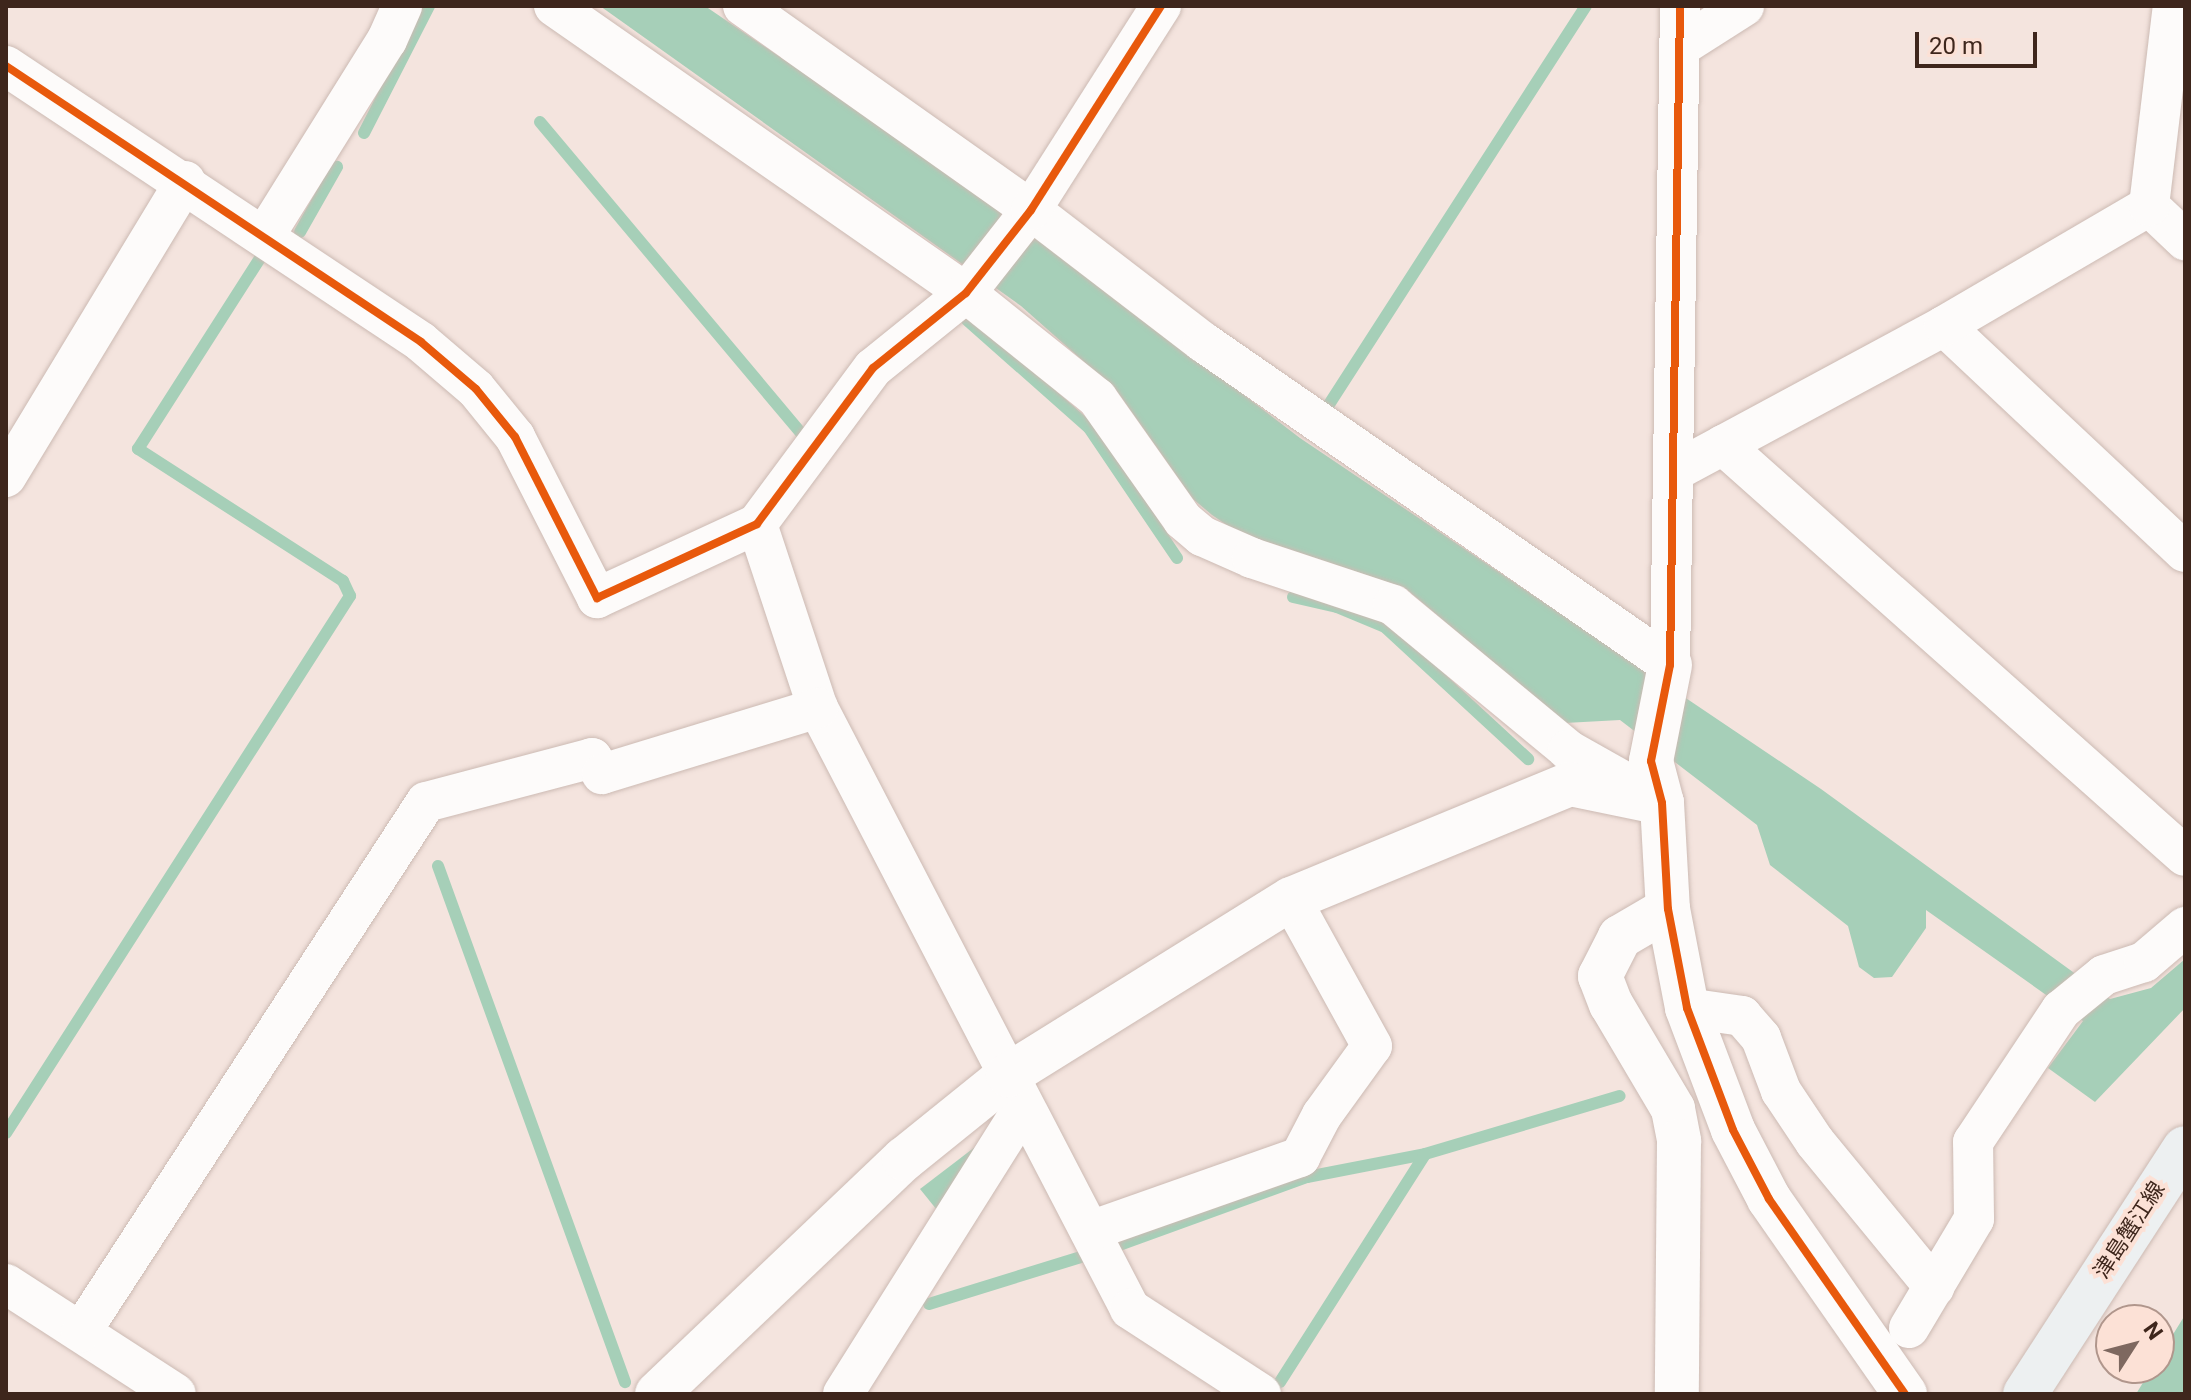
<!DOCTYPE html>
<meta charset="utf-8">
<style>
body{margin:0}
#map{position:relative;width:2191px;height:1400px;overflow:hidden;background:#f4e4de;font-family:Roboto,"Noto Sans JP",sans-serif}
div>[style]{position:absolute}
.water>*{inset:0;background:#a6cfb8}
.stream>*{height:12px;margin:-6px;padding:0 6px;transform-origin:6px;border-radius:6px;background:#a6cfb8}
.roads{filter:drop-shadow(0 0 2px #ccbab3) drop-shadow(0 0 2px #ccbab3)}
.minor>*{height:40px;margin:-20px;padding:0 20px;transform-origin:20px;border-radius:20px;background:#fdfbfa}
.tertiary>*{height:44px;margin:-22px;padding:0 22px;transform-origin:22px;border-radius:22px;background:#fdfbfa}
.secondary>*{height:44px;margin:-22px;padding:0 22px;transform-origin:22px;border-radius:22px;background:#edf0f1}
.cycleway>*{height:8px;margin:-4px;padding:0 4px;transform-origin:4px;border-radius:4px;background:#e8590c}
span{translate:-50% -50%;white-space:nowrap;text-align:center;line-height:1.15;-webkit-text-stroke:8px #fce1d6;paint-order:stroke}
.street-label{font-size:22px;color:#3e261c}
.frame{position:absolute;inset:0;border:8px solid #3e261c;pointer-events:none}
.north{position:absolute;left:2095px;top:1304px;width:80px;height:80px;box-sizing:border-box;background:#fce1d6;border:2px solid #b0968c;border-radius:50%;rotate:54deg;font-size:22px;font-weight:700;line-height:32px;text-align:center;color:#3e261c}
.north::after{content:'';display:block;margin:auto;width:28px;height:36px;background:#7e6860;clip-path:polygon(50% 0,100% 100%,50% 72%,0 100%)}
.scale{position:absolute;left:1915px;top:32px;width:122px;height:36px;box-sizing:border-box;border:4px solid #3e261c;border-top:0;padding-left:10px;font-size:24px;line-height:28px;white-space:nowrap;color:#3e261c;-webkit-text-stroke:6px #fce1d6;paint-order:stroke}
</style>
<div id="map">
<div class="water">
<div style="clip-path:polygon(600px 6px,705px 6px,991px 201px,1300px 438px,1821px 789px,2110px 999px,2151px 988px,2185px 959px,2185px 1008px,2095px 1102px,2048px 1068px,2083px 1021px,1926px 910px,1926px 928px,1892px 977px,1874px 978px,1859px 967px,1848px 926px,1770px 865px,1757px 825px,1620px 720px,1565px 723px,1405px 588px,1237px 532px,1212px 515px,1193px 499px,1117px 391px,1021px 306px)"></div>
<div style="clip-path:polygon(975px 1147px,937px 1210px,920px 1189px)"></div>
<div style="clip-path:polygon(2185px 1315px,2185px 1394px,2136px 1394px,2152px 1368px,2159px 1368px,2159px 1357px)"></div>
</div>
<div class="stream">
<div style="left:540px;top:122px;width:406px;rotate:50deg"></div>
<div style="left:364px;top:133px;width:143px;rotate:-62.9deg"></div>
<div style="left:300px;top:232px;width:75px;rotate:-60.4deg"></div>
<div style="left:967px;top:320px;width:163px;rotate:41.5deg"></div>
<div style="left:1089px;top:428px;width:157px;rotate:55.9deg"></div>
<div style="left:1328px;top:406px;width:476px;rotate:-57.2deg"></div>
<div style="left:1293px;top:597px;width:45px;rotate:12.8deg"></div>
<div style="left:1337px;top:607px;width:52px;rotate:22.6deg"></div>
<div style="left:1385px;top:627px;width:195px;rotate:42.7deg"></div>
<div style="left:438px;top:866px;width:549px;rotate:70.08deg"></div>
<div style="left:6px;top:1133px;width:638px;rotate:-57.36deg"></div>
<div style="left:350px;top:596px;width:17px;rotate:-115deg"></div>
<div style="left:343px;top:581px;width:244px;rotate:-147.2deg"></div>
<div style="left:138px;top:449px;width:230px;rotate:-57.4deg"></div>
<div style="left:1119px;top:1245px;width:200px;rotate:-19.9deg"></div>
<div style="left:1307px;top:1177px;width:120px;rotate:-11deg"></div>
<div style="left:1425px;top:1154px;width:203px;rotate:-16.6deg"></div>
<div style="left:929px;top:1304px;width:165px;rotate:-17.2deg"></div>
<div style="left:1280px;top:1382px;width:270px;rotate:-57.5deg"></div>
</div>
<div class="roads">
<div class="minor">
<div style="left:554px;top:6px;width:502px;rotate:34.86deg"></div>
<div style="left:966px;top:293px;width:168px;rotate:38.7deg"></div>
<div style="left:1097px;top:398px;width:149px;rotate:54.8deg"></div>
<div style="left:1183px;top:520px;width:25px;rotate:40deg"></div>
<div style="left:1202px;top:536px;width:55px;rotate:23.7deg"></div>
<div style="left:1252px;top:558px;width:149px;rotate:18.4deg"></div>
<div style="left:1393px;top:605px;width:227px;rotate:39.6deg"></div>
<div style="left:1568px;top:750px;width:92px;rotate:29.4deg"></div>
<div style="left:743px;top:6px;width:353px;rotate:35.3deg"></div>
<div style="left:1031px;top:210px;width:217px;rotate:37.5deg"></div>
<div style="left:1203px;top:342px;width:568px;rotate:34.67deg"></div>
<div style="left:1680px;top:47px;width:76px;rotate:-32.6deg"></div>
<div style="left:6px;top:66px;width:498px;rotate:33.6deg"></div>
<div style="left:421px;top:342px;width:72px;rotate:40.5deg"></div>
<div style="left:476px;top:389px;width:62px;rotate:50.9deg"></div>
<div style="left:515px;top:437px;width:181px;rotate:63deg"></div>
<div style="left:597px;top:598px;width:176px;rotate:-24.8deg"></div>
<div style="left:757px;top:524px;width:194px;rotate:-53.4deg"></div>
<div style="left:873px;top:368px;width:119px;rotate:-38.9deg"></div>
<div style="left:966px;top:293px;width:105px;rotate:-51.9deg"></div>
<div style="left:1031px;top:210px;width:242px;rotate:-57.5deg"></div>
<div style="left:2149px;top:206px;width:50px;rotate:43.4deg"></div>
<div style="left:265px;top:235px;width:230px;rotate:-58deg"></div>
<div style="left:387px;top:40px;width:37px;rotate:-66deg"></div>
<div style="left:1944px;top:326px;width:330px;rotate:43.2deg"></div>
<div style="left:1723px;top:445px;width:618px;rotate:41.66deg"></div>
<div style="left:1675px;top:471px;width:306px;rotate:-28.3deg"></div>
<div style="left:1944px;top:326px;width:238px;rotate:-30.3deg"></div>
<div style="left:2149px;top:206px;width:201px;rotate:-83.2deg"></div>
<div style="left:6px;top:477px;width:346px;rotate:-58.8deg"></div>
<div style="left:757px;top:524px;width:194px;rotate:71.7deg"></div>
<div style="left:818px;top:708px;width:677px;rotate:62.56deg"></div>
<div style="left:1130px;top:1309px;width:156px;rotate:33deg"></div>
<div style="left:1670px;top:665px;width:659px;rotate:-89.13deg"></div>
<div style="left:1687px;top:1008px;width:56px;rotate:8.3deg"></div>
<div style="left:1742px;top:1016px;width:29px;rotate:49deg"></div>
<div style="left:1761px;top:1038px;width:57px;rotate:69.3deg"></div>
<div style="left:1781px;top:1091px;width:61px;rotate:56.3deg"></div>
<div style="left:1815px;top:1142px;width:188px;rotate:50.6deg"></div>
<div style="left:1090px;top:1231px;width:223px;rotate:-19.4deg"></div>
<div style="left:1300px;top:1157px;width:47px;rotate:-62.4deg"></div>
<div style="left:1322px;top:1115px;width:85px;rotate:-54.1deg"></div>
<div style="left:1372px;top:1046px;width:168px;rotate:-118.9deg"></div>
<div style="left:6px;top:1284px;width:202px;rotate:32.9deg"></div>
<div style="left:1909px;top:1328px;width:127px;rotate:-59.2deg"></div>
<div style="left:1974px;top:1219px;width:77px;rotate:-90.7deg"></div>
<div style="left:1973px;top:1142px;width:159px;rotate:-56.3deg"></div>
<div style="left:2061px;top:1010px;width:55px;rotate:-39.1deg"></div>
<div style="left:2104px;top:975px;width:42px;rotate:-18deg"></div>
<div style="left:2144px;top:962px;width:54px;rotate:-40.5deg"></div>
<div style="left:81px;top:1332px;width:632px;rotate:-56.94deg"></div>
<div style="left:426px;top:802px;width:172px;rotate:-14.8deg"></div>
<div style="left:592px;top:758px;width:19px;rotate:58deg"></div>
<div style="left:602px;top:774px;width:226px;rotate:-17deg"></div>
<div style="left:843px;top:1394px;width:339px;rotate:-57.8deg"></div>
</div>
<div class="tertiary">
<div style="left:1670px;top:665px;width:98px;rotate:101.2deg"></div>
<div style="left:1651px;top:761px;width:43px;rotate:75.3deg"></div>
<div style="left:1662px;top:803px;width:106px;rotate:86.8deg"></div>
<div style="left:1668px;top:909px;width:101px;rotate:79.1deg"></div>
<div style="left:1687px;top:1008px;width:130px;rotate:69.3deg"></div>
<div style="left:1733px;top:1130px;width:78px;rotate:62.4deg"></div>
<div style="left:1769px;top:1199px;width:238px;rotate:55.1deg"></div>
<div style="left:1668px;top:909px;width:56px;rotate:149.7deg"></div>
<div style="left:1620px;top:937px;width:44px;rotate:117.1deg"></div>
<div style="left:1600px;top:976px;width:30px;rotate:69deg"></div>
<div style="left:1611px;top:1004px;width:122px;rotate:59.4deg"></div>
<div style="left:1673px;top:1109px;width:33px;rotate:79deg"></div>
<div style="left:1679px;top:1141px;width:253px;rotate:90.5deg"></div>
<div style="left:657px;top:1394px;width:341px;rotate:-43.6deg"></div>
<div style="left:904px;top:1159px;width:134px;rotate:-38.9deg"></div>
<div style="left:1008px;top:1075px;width:333px;rotate:-31.9deg"></div>
<div style="left:1291px;top:899px;width:302px;rotate:-22.4deg"></div>
<div style="left:1570px;top:784px;width:94px;rotate:11.7deg"></div>
</div>
<div class="secondary">
<div style="left:2025px;top:1394px;width:293px;rotate:-57deg"></div>
</div>
</div>
<div class="cycleway">
<div style="left:1680px;top:6px;width:659px;rotate:90.87deg"></div>
<div style="left:1670px;top:665px;width:98px;rotate:101.2deg"></div>
<div style="left:1651px;top:761px;width:43px;rotate:75.3deg"></div>
<div style="left:1662px;top:803px;width:106px;rotate:86.8deg"></div>
<div style="left:1668px;top:909px;width:101px;rotate:79.1deg"></div>
<div style="left:1687px;top:1008px;width:130px;rotate:69.3deg"></div>
<div style="left:1733px;top:1130px;width:78px;rotate:62.4deg"></div>
<div style="left:1769px;top:1199px;width:238px;rotate:55.1deg"></div>
<div style="left:6px;top:66px;width:498px;rotate:33.6deg"></div>
<div style="left:421px;top:342px;width:72px;rotate:40.5deg"></div>
<div style="left:476px;top:389px;width:62px;rotate:50.9deg"></div>
<div style="left:515px;top:437px;width:181px;rotate:63deg"></div>
<div style="left:597px;top:598px;width:176px;rotate:-24.8deg"></div>
<div style="left:757px;top:524px;width:194px;rotate:-53.4deg"></div>
<div style="left:873px;top:368px;width:119px;rotate:-38.9deg"></div>
<div style="left:966px;top:293px;width:105px;rotate:-51.9deg"></div>
<div style="left:1031px;top:210px;width:242px;rotate:-57.5deg"></div>
</div>
<div class="street-label">
<span style="left:2129px;top:1230px;rotate:-57deg">津島蟹江線</span>
</div>
<div class="frame"></div>
<div class="north">N</div>
<div class="scale">20 m</div>
</div>
